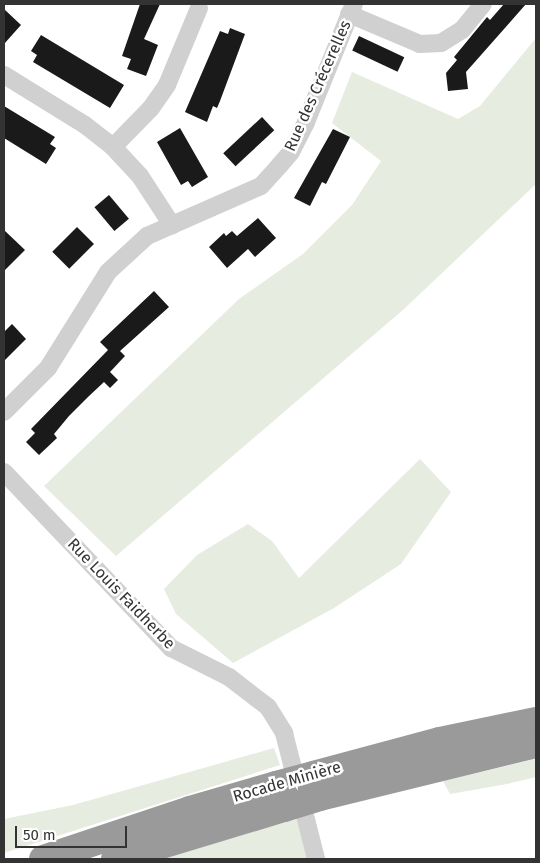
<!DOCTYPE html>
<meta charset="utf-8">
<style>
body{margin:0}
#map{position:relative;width:540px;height:863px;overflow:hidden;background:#fff;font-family:"Fira Sans",sans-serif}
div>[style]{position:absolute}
.green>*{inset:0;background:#e6ecdf}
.building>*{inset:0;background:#1a1a1a;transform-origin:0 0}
.minor>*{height:18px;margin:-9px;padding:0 9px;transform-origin:9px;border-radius:9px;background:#d0d0d0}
.motorway>*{height:28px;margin:-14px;padding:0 14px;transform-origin:14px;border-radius:14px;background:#9a9a9a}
.motorway-bridge>*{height:28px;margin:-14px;padding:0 14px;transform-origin:14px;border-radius:14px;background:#9a9a9a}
span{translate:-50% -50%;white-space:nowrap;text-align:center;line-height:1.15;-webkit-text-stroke:5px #fff;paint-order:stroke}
.street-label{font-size:16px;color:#333}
.frame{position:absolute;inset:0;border:5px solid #333;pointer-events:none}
.scale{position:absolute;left:15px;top:826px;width:112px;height:22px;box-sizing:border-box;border:2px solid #333;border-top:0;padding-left:6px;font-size:15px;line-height:18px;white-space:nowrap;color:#333;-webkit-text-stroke:4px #fff;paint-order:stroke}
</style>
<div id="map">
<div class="green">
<div style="clip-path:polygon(536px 38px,536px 184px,404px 309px,116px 556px,44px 486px,239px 299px,303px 254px,352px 205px,381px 161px,332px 123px,352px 72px,458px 119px,480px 106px)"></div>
<div style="clip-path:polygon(420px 459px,451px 492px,401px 564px,334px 608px,233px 663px,176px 614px,164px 589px,197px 555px,248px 524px,272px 541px,299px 578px)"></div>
<div style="clip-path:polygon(274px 748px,280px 765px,4px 853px,4px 819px,73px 805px)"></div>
<div style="clip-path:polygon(536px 759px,536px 777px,507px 784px,450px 794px,443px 781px)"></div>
<div style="clip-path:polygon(301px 818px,310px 859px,162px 859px,242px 835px)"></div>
</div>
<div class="building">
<div style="clip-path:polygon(140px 4px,160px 4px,144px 39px,158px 45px,146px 76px,127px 69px,131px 59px,122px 56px)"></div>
<div style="clip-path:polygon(504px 4px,526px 4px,466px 72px,468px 89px,448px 91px,446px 73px,457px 60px,454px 57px,487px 17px,490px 20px)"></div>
<div style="clip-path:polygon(4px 9px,21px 25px,4px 44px)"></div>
<div style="clip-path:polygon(230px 28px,245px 34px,220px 101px,217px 108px,213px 106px,207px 122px,185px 112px,220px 31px,228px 34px)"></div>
<div style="clip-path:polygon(41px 35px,124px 85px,110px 108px,33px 62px,37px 55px,31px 51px)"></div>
<div style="left:359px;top:36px;width:50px;height:16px;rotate:25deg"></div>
<div style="clip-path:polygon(4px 106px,55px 137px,50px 144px,56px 148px,46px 164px,4px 138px)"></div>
<div style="left:262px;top:117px;width:18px;height:53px;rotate:47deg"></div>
<div style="clip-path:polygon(180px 128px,208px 177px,192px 187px,188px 181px,181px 185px,157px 142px)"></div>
<div style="clip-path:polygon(333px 129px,350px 137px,326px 184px,322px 182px,310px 206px,294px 198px)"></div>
<div style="left:109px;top:195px;width:31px;height:19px;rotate:50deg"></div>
<div style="clip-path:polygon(258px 218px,276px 238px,255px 257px,248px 249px,227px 268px,209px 247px,224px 233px,226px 236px,232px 231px,237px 236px)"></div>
<div style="left:77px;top:227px;width:24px;height:35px;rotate:45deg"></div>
<div style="clip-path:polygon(4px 230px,25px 250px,4px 271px)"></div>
<div style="clip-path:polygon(154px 291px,169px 307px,120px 351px,125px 356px,110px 372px,118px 380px,110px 388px,104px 382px,89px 396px,69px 416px,54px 434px,57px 438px,39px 455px,26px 442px,35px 433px,31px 429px,108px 350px,100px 342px)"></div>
<div style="clip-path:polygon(12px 324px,26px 339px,4px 361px,4px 332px)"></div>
</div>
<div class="minor">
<div style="left:349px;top:14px;width:77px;rotate:22.9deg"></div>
<div style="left:420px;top:44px;width:21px;rotate:-3deg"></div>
<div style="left:441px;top:43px;width:25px;rotate:-32deg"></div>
<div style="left:462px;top:30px;width:33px;rotate:-51deg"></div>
<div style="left:4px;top:75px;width:95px;rotate:31.7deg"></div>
<div style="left:85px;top:125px;width:36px;rotate:38deg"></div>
<div style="left:113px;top:147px;width:40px;rotate:47deg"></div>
<div style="left:140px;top:176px;width:59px;rotate:56.9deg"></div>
<div style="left:113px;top:147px;width:54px;rotate:-45.7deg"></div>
<div style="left:151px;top:108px;width:28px;rotate:-55deg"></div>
<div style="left:167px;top:85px;width:83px;rotate:-67.4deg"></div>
<div style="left:4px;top:412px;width:62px;rotate:-45deg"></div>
<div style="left:48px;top:368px;width:113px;rotate:-58deg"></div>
<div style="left:108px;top:272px;width:53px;rotate:-42.7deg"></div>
<div style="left:147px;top:236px;width:124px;rotate:-23.7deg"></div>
<div style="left:261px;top:186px;width:27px;rotate:-48deg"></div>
<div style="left:279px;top:166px;width:18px;rotate:-49deg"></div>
<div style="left:291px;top:152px;width:34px;rotate:-63deg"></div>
<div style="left:306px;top:122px;width:127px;rotate:-67.9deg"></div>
<div style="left:4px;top:472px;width:243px;rotate:46.5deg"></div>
<div style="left:171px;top:648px;width:65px;rotate:26.6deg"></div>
<div style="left:229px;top:677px;width:49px;rotate:37.6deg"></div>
<div style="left:268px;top:707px;width:31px;rotate:58deg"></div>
<div style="left:284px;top:733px;width:130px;rotate:75.7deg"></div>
</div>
<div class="motorway">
<div style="left:313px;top:775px;width:131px;rotate:-15deg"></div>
<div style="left:440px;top:741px;width:98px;rotate:-11.8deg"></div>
<div style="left:320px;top:797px;width:222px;rotate:-13.8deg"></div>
<div style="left:43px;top:859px;width:155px;rotate:-18.4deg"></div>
<div style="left:190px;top:810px;width:90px;rotate:-16.2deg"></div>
<div style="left:115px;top:859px;width:177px;rotate:-16.8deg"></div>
</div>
<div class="motorway-bridge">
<div style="left:276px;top:785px;width:38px;rotate:-15deg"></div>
<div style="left:284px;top:808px;width:38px;rotate:-17deg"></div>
</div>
<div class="street-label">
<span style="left:318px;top:86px;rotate:-66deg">Rue des Crécerelles</span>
<span style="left:121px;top:594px;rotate:46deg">Rue Louis Faidherbe</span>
<span style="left:287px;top:782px;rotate:-16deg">Rocade Minière</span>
</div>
<div class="frame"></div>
<div class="scale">50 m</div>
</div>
